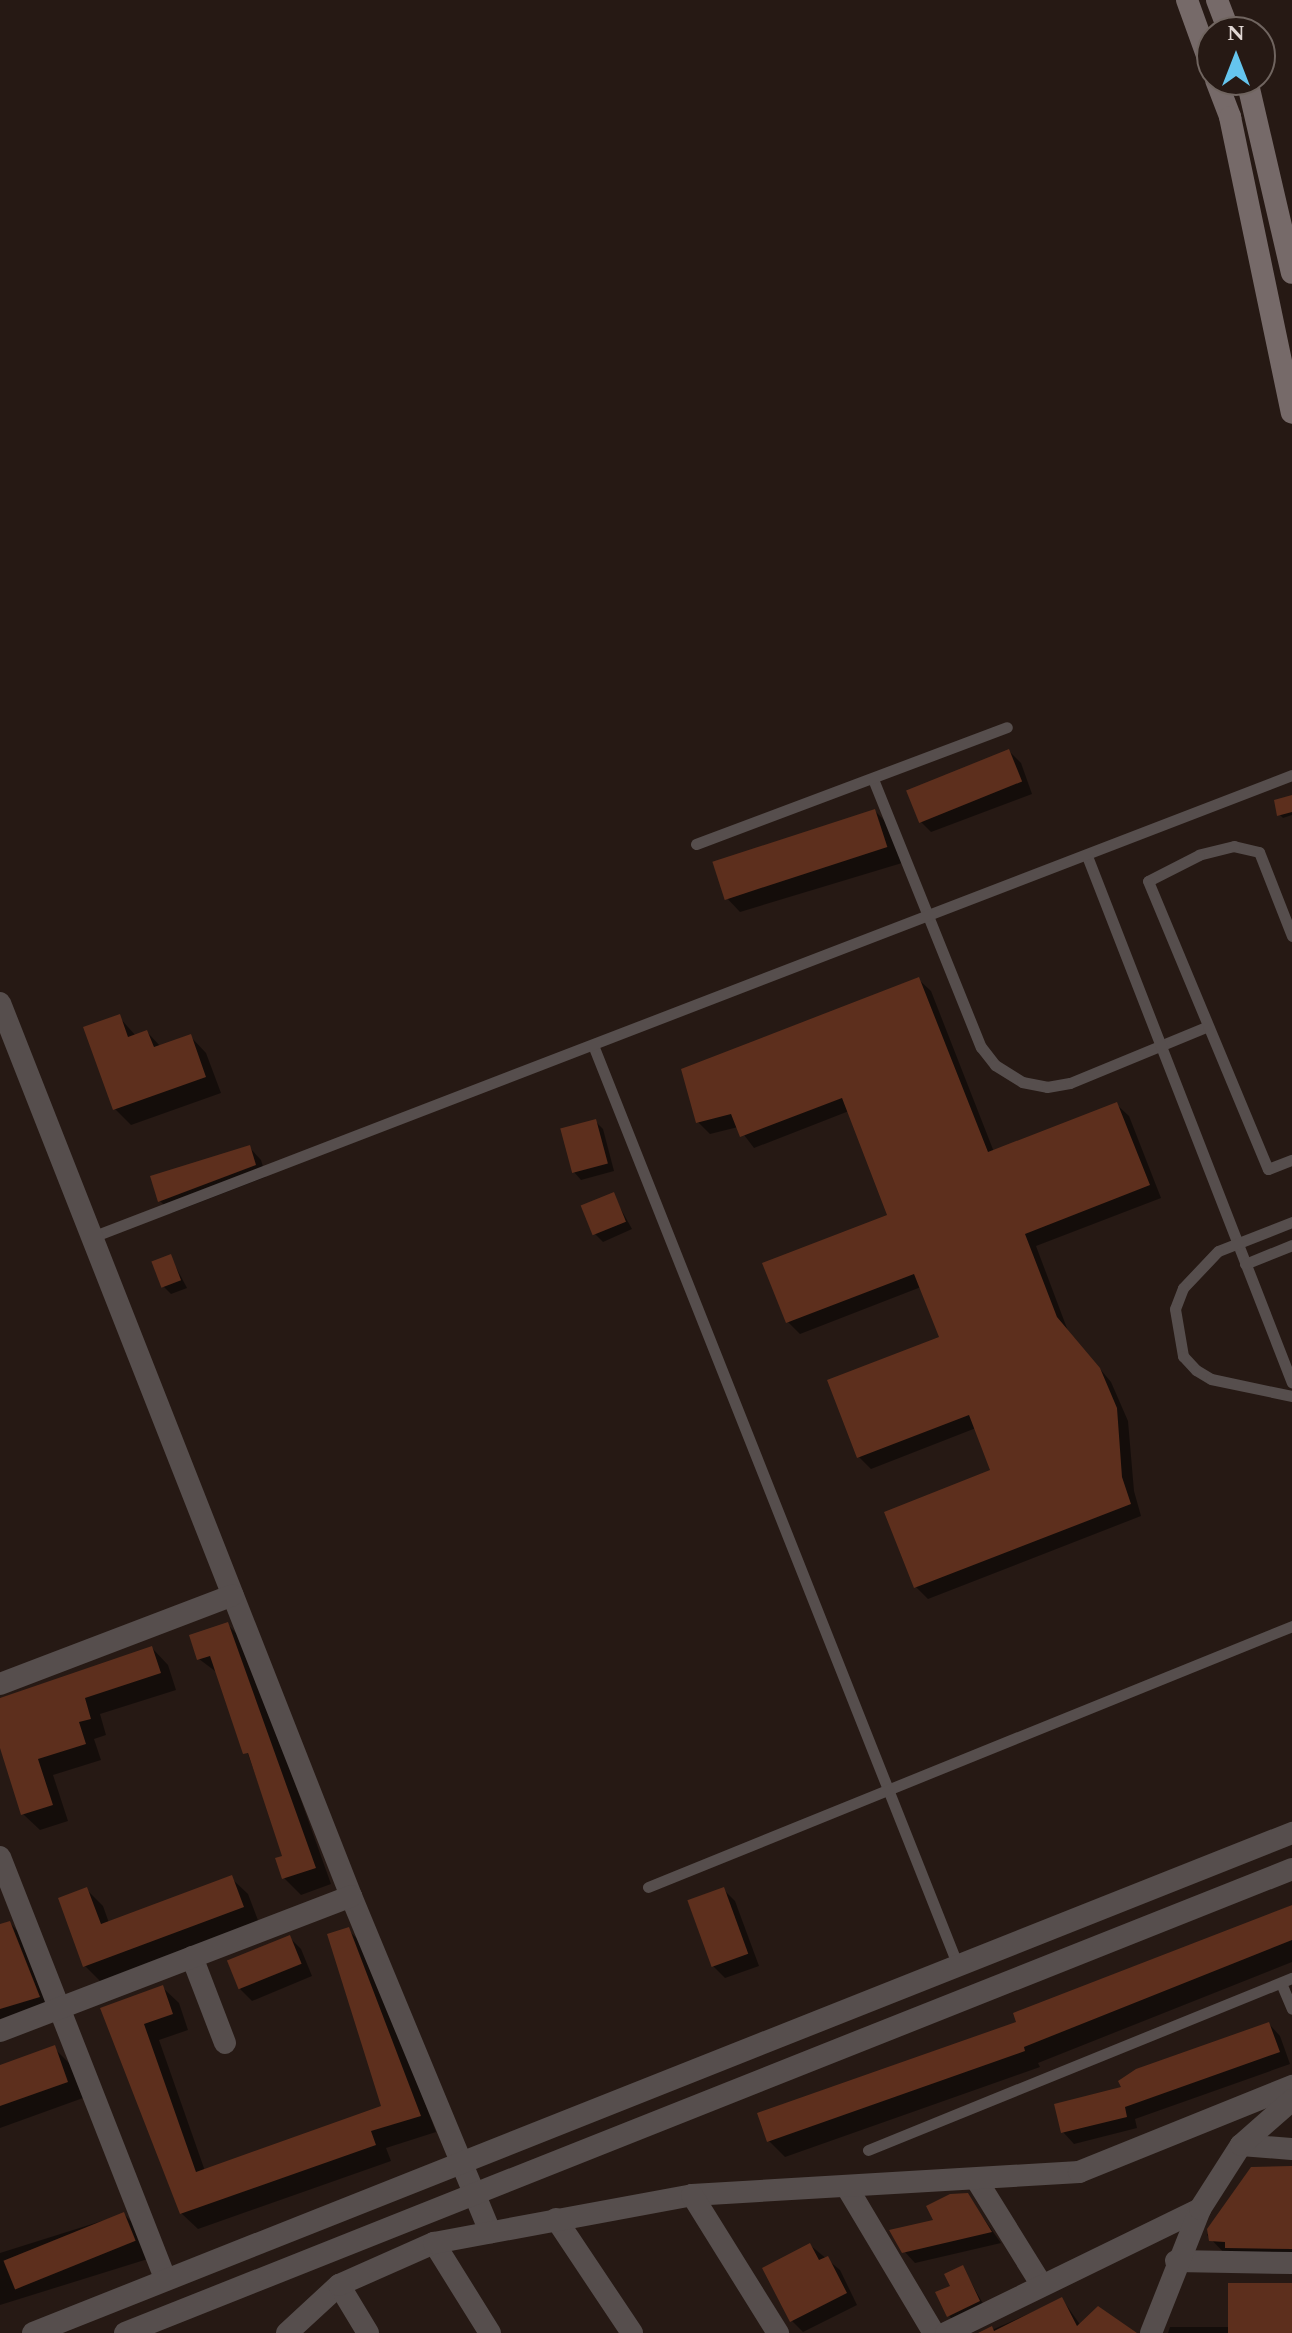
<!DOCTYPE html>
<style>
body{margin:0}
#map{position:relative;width:1292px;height:2333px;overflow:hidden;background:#261914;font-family:Spectral,serif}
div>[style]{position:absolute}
.shadow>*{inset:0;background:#0007}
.building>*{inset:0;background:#5d2f1d;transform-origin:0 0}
.service>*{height:11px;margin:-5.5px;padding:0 5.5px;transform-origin:5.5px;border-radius:5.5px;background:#564e4d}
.minor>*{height:22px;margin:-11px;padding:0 11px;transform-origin:11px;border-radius:11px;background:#564e4d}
.tertiary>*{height:22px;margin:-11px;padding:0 11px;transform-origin:11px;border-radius:11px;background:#564e4d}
.secondary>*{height:22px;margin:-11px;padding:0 11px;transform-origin:11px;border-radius:11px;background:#766a69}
span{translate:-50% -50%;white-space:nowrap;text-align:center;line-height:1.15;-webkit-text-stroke:8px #261914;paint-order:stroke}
.north{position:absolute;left:1196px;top:16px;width:80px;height:80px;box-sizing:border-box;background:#261914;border:2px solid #706560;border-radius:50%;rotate:0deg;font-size:22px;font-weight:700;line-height:32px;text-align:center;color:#e0d6d3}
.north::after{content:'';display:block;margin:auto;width:28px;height:36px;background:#65c5ee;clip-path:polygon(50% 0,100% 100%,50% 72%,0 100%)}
</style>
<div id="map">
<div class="shadow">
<div style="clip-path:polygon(1009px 751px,1021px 763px,1032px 794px,931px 832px,919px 820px)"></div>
<div style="clip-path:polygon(1292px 797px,1292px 815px,1283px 818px,1279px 814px)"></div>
<div style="clip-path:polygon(875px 811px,891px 827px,902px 863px,740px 912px,724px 895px)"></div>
<div style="clip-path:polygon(918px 979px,931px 991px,994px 1152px,1116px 1104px,1129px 1116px,1161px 1198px,1036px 1246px,1068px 1331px,1111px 1382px,1128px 1421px,1134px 1491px,1141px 1516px,928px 1599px,916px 1587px,993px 1471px,976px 1428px,871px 1469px,859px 1457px,941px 1338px,921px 1287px,800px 1334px,788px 1322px,890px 1216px,849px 1111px,754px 1148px,738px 1127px,710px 1134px,698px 1122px)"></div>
<div style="clip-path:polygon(119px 1017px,136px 1036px,147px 1032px,161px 1047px,190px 1036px,206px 1053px,221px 1093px,131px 1125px,115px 1109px)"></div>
<div style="clip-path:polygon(595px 1121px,603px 1129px,614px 1171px,581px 1180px,574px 1172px)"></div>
<div style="clip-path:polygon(249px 1147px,261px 1160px,266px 1177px,172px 1213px,160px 1201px,152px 1177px)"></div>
<div style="clip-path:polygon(613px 1195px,632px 1229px,603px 1242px,595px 1234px)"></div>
<div style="clip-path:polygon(170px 1256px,187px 1288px,171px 1294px,163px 1286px)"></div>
<div style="clip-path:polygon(228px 1625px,244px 1641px,331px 1884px,301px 1895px,284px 1878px,278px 1859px,285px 1857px,219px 1674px,199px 1659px)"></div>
<div style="clip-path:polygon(152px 1648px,168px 1665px,176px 1690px,100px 1714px,106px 1735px,94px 1739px,101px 1760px,53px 1775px,68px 1821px,40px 1830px,23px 1814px,0 1741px,0 1700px)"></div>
<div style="clip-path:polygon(231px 1878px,248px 1894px,259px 1923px,101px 1982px,85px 1966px,87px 1890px,103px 1906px,109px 1923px)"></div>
<div style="clip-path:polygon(723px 1889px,735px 1901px,759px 1966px,725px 1978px,713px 1966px)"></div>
<div style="clip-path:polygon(1292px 1905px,1292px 1962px,1038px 2063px,1040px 2067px,785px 2157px,769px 2141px,1018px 2023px)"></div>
<div style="clip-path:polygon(10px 1923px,26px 1940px,55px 2013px,0 2030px,0 1926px)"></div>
<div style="clip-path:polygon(348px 1930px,365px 1946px,436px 2132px,386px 2148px,391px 2161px,198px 2229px,181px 2213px,103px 2009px,162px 1987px,179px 2003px,188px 2030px,159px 2040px,205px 2171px,384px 2107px)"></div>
<div style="clip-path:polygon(289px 1937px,301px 1949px,312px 1976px,252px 2001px,240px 1989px)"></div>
<div style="clip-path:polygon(1269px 2024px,1280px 2036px,1290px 2064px,1135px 2119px,1137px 2128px,1074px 2144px,1063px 2132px,1124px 2089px)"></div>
<div style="clip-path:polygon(54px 2048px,70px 2064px,83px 2098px,0 2128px,0 2067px)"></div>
<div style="clip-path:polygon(1292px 2168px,1292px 2265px,1228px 2257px,1207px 2235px,1252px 2169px)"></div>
<div style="clip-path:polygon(967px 2195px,1001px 2243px,915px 2263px,904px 2251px)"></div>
<div style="clip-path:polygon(124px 2214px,140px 2231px,151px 2258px,0 2305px,0 2253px)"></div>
<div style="clip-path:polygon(810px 2245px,840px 2270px,857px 2305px,803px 2332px,791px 2320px)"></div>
<div style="clip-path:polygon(963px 2268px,986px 2309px,956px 2323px,949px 2316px,952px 2287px)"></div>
<div style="clip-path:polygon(1292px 2285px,1292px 2333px,1168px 2333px,1170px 2327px,1231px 2327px)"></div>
<div style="clip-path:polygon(1062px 2299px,1086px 2333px,985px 2333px)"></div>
</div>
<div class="building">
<div style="left:1009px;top:749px;width:35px;height:111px;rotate:68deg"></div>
<div style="clip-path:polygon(1292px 795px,1292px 812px,1277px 816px,1274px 800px)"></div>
<div style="left:875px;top:809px;width:40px;height:171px;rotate:72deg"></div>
<div style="clip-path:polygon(919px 977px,988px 1152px,1117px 1102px,1150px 1185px,1025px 1234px,1057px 1317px,1100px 1368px,1117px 1408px,1122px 1477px,1131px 1504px,914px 1588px,884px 1512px,990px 1470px,969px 1415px,857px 1458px,827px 1380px,939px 1337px,914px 1274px,786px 1323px,762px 1263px,887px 1215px,842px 1098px,740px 1137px,731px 1114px,696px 1123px,681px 1069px)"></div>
<div style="clip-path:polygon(120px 1014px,128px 1037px,147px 1030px,154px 1047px,191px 1034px,206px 1077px,113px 1110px,83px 1027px)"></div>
<div style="left:596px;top:1119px;width:46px;height:37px;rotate:75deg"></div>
<div style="clip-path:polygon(250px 1145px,256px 1165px,158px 1202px,150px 1176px)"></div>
<div style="left:614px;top:1192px;width:32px;height:36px;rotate:68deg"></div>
<div style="left:171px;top:1254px;width:28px;height:21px;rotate:69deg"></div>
<div style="clip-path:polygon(228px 1622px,316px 1868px,282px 1879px,275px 1858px,282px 1856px,248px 1753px,243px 1754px,210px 1656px,197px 1660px,189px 1635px)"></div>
<div style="clip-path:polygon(152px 1646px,161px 1673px,85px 1698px,91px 1719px,79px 1722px,86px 1744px,38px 1759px,53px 1805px,21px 1815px,0 1748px,0 1698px)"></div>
<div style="clip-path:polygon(232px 1875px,244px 1907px,83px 1967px,58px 1898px,87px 1887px,101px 1924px)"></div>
<div style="left:724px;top:1887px;width:71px;height:39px;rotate:70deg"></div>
<div style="clip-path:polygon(1292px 1905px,1292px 1940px,1024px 2047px,1025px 2051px,767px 2142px,757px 2113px,1016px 2022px,1013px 2013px)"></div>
<div style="clip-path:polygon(10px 1921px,40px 1997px,0 2009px,0 1924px)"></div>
<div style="clip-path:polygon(349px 1927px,421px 2116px,371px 2131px,376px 2145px,180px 2214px,100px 2008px,163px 1985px,173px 2014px,144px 2024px,196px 2172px,381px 2106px,327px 1934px)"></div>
<div style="left:290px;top:1935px;width:31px;height:68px;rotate:68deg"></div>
<div style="clip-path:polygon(1269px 2022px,1280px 2052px,1125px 2107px,1127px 2117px,1061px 2133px,1054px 2104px,1121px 2087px,1118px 2081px,1136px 2069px)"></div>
<div style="clip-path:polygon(55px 2045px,68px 2082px,0 2106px,0 2065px)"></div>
<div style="clip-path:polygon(1292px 2166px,1292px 2249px,1225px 2248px,1225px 2242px,1209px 2241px,1207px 2229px,1251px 2167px)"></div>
<div style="clip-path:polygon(968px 2193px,992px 2232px,902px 2253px,889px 2230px,933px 2220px,926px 2206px,950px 2194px)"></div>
<div style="left:124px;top:2212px;width:31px;height:130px;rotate:68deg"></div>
<div style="clip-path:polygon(810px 2243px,819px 2260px,828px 2256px,847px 2293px,790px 2322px,762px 2268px)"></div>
<div style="clip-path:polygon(963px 2265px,980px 2301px,947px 2317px,935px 2292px,950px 2286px,944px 2274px)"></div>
<div style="left:1292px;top:2283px;width:50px;height:64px;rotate:90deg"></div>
<div style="clip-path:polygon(1062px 2297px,1077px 2326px,1098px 2306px,1137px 2333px,978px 2333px,992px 2326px,994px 2331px)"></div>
</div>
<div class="service">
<div style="left:873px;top:779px;width:289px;rotate:68.1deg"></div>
<div style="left:981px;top:1047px;width:23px;rotate:52deg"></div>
<div style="left:995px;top:1065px;width:32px;rotate:32deg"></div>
<div style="left:1022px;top:1082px;width:25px;rotate:11deg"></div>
<div style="left:1047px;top:1087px;width:23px;rotate:-10deg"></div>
<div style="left:1070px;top:1083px;width:149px;rotate:-22.4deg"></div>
<div style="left:696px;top:844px;width:332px;rotate:-20.6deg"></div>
<div style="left:1087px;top:856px;width:565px;rotate:68.74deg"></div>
<div style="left:1292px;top:936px;width:90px;rotate:-111.4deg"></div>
<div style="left:1259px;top:852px;width:26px;rotate:-167deg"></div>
<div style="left:1234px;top:846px;width:36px;rotate:166deg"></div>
<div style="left:1199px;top:855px;width:57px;rotate:153deg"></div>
<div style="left:1148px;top:881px;width:312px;rotate:67.4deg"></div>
<div style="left:1268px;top:1169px;width:26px;rotate:-21deg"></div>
<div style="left:593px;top:1045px;width:991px;rotate:68.38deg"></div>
<div style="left:1292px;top:1222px;width:79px;rotate:158.6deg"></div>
<div style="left:1218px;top:1251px;width:51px;rotate:133.4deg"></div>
<div style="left:1183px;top:1288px;width:22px;rotate:111deg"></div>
<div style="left:1175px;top:1309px;width:48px;rotate:80.3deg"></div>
<div style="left:1183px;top:1356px;width:19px;rotate:47deg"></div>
<div style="left:1196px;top:1370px;width:17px;rotate:31deg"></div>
<div style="left:1211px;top:1379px;width:83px;rotate:11.9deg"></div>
<div style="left:92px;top:1237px;width:1286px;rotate:-21.06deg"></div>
<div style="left:1245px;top:1264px;width:51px;rotate:-22deg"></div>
<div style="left:648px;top:1887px;width:695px;rotate:-22.06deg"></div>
<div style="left:1281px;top:1983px;width:28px;rotate:67deg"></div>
<div style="left:868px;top:2150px;width:458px;rotate:-22.1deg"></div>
</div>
<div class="minor">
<div style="left:0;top:1003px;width:960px;rotate:68.54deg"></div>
<div style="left:351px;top:1896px;width:364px;rotate:67.5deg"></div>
<div style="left:0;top:1684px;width:249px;rotate:-20.9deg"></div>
<div style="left:0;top:1857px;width:454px;rotate:68.6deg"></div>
<div style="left:192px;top:1957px;width:92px;rotate:69deg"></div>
<div style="left:0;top:2031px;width:376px;rotate:-21deg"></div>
<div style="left:1241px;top:2145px;width:51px;rotate:4.5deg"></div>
<div style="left:976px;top:2179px;width:123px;rotate:58.2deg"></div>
<div style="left:848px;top:2189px;width:168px;rotate:59.2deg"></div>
<div style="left:692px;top:2195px;width:388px;rotate:-3.4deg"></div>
<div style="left:1079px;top:2172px;width:230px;rotate:-22deg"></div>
<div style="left:556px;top:2219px;width:137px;rotate:56.3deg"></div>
<div style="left:434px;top:2243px;width:106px;rotate:58.1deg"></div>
<div style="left:1176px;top:2261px;width:116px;rotate:1deg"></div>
<div style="left:33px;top:2333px;width:1355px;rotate:-21.66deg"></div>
<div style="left:125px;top:2333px;width:1256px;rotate:-21.68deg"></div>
<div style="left:287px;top:2333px;width:71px;rotate:-42.7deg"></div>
<div style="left:368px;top:2333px;width:56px;rotate:-121.1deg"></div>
<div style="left:339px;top:2285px;width:104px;rotate:-23.9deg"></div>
<div style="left:434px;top:2243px;width:262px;rotate:-10.5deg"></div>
<div style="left:692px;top:2195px;width:163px;rotate:58.1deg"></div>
<div style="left:946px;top:2333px;width:283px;rotate:-26deg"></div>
</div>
<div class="tertiary">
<div style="left:1151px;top:2333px;width:133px;rotate:-68.4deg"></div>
<div style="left:1200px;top:2209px;width:76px;rotate:-57.4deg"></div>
<div style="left:1241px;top:2145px;width:68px;rotate:-41.4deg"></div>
</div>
<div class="secondary">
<div style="left:1187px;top:0;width:73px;rotate:70.1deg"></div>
<div style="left:1217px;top:0;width:34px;rotate:69deg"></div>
<div style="left:1216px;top:80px;width:40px;rotate:69deg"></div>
<div style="left:1230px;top:117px;width:302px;rotate:78.2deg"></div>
<div style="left:1247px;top:80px;width:198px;rotate:76.9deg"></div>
</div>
<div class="north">N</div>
</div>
